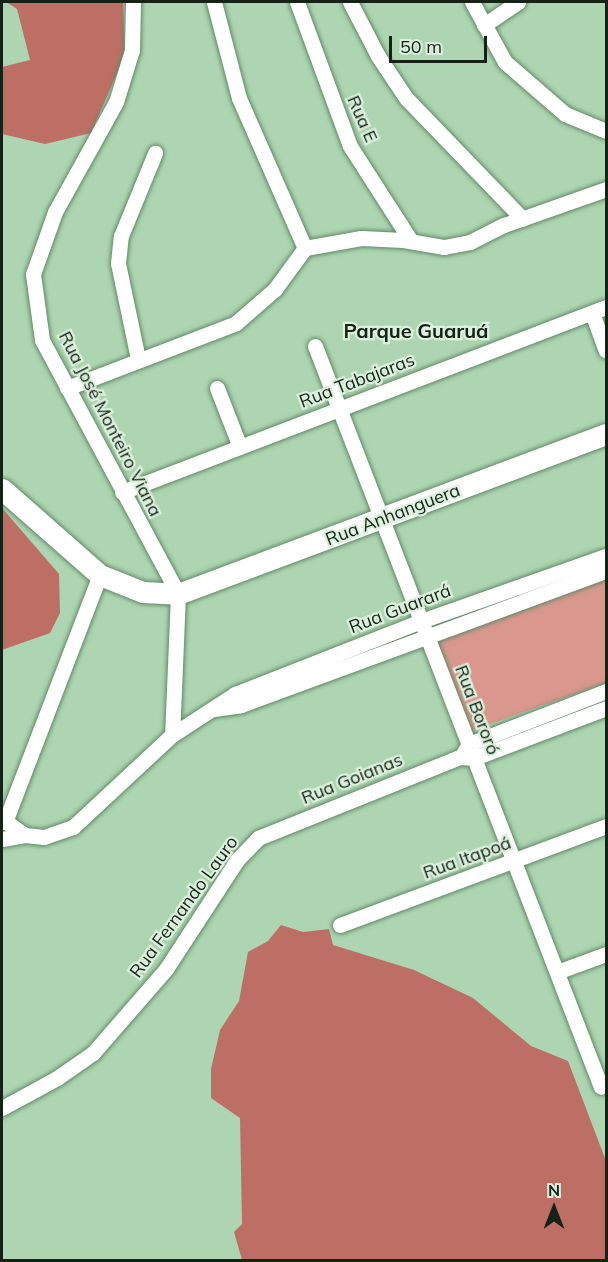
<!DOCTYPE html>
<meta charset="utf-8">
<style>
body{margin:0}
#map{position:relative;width:608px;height:1262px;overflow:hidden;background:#add5b1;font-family:Mulish,sans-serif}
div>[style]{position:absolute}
.green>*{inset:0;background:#d9978e}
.forest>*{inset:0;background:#bd6f66}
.roads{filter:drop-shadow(0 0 2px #638967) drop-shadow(0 0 2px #638967)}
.street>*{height:15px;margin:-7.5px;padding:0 7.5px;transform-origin:7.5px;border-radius:7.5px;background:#fff}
.secondary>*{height:21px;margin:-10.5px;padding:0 10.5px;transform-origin:10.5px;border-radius:10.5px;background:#fff}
span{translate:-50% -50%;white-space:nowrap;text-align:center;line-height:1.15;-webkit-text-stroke:4.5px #dcf0dd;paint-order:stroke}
.street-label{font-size:18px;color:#142316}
.neighbourhood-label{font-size:20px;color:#142316;font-weight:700}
.frame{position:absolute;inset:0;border:3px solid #142316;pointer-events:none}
.north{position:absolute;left:524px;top:1178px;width:60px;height:60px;-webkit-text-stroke:4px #dcf0dd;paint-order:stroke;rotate:0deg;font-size:16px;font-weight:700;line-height:24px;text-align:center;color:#142316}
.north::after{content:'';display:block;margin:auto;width:21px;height:27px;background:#142316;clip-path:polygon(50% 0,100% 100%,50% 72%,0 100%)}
.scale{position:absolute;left:389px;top:36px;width:98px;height:27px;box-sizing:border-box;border:3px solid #142316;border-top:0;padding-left:8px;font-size:18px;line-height:21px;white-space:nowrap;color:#142316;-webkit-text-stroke:4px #dcf0dd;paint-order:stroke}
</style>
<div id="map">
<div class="green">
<div style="clip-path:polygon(606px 575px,606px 683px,470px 731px,429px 638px)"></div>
</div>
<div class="forest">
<div style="clip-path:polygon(6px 2px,123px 2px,125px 55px,91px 133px,45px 144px,2px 134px,2px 67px,30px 60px,17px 9px)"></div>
<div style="clip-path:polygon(2px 508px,59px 574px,60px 613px,50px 633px,2px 650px)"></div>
<div style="clip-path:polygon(281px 925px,303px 932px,329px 929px,333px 945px,414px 970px,473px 998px,531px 1046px,568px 1061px,606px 1161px,606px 1260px,242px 1260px,234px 1232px,242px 1224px,240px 1118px,211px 1098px,211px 1069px,220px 1030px,239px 1001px,248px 952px,268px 941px)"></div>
</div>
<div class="roads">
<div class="street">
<div style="left:133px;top:2px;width:48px;rotate:91.2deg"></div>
<div style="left:132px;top:50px;width:54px;rotate:107.1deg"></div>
<div style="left:116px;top:102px;width:126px;rotate:119deg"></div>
<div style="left:55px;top:212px;width:66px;rotate:109.5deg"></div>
<div style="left:33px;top:274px;width:67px;rotate:82.2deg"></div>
<div style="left:42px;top:340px;width:288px;rotate:61.8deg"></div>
<div style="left:178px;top:594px;width:141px;rotate:92.4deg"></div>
<div style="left:214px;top:2px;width:99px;rotate:75.4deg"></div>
<div style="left:239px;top:98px;width:164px;rotate:66.3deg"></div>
<div style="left:297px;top:2px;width:153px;rotate:69.8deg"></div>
<div style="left:350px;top:146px;width:113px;rotate:57.3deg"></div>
<div style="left:350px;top:2px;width:61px;rotate:62.6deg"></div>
<div style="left:378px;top:56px;width:50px;rotate:56.3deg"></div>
<div style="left:406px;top:98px;width:168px;rotate:46deg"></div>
<div style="left:472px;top:2px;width:68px;rotate:61.2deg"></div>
<div style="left:505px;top:62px;width:79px;rotate:40.9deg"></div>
<div style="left:565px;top:114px;width:44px;rotate:22.5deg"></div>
<div style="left:484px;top:25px;width:41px;rotate:-34.1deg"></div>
<div style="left:305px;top:248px;width:57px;rotate:-10.1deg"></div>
<div style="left:361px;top:238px;width:42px;rotate:2.7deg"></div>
<div style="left:403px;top:240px;width:42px;rotate:9.7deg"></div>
<div style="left:444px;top:247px;width:26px;rotate:-11deg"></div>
<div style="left:470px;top:242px;width:38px;rotate:-27deg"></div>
<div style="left:504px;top:225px;width:108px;rotate:-19.4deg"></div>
<div style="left:592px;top:313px;width:40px;rotate:69.8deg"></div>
<div style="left:315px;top:346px;width:794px;rotate:68.9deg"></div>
<div style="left:138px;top:359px;width:98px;rotate:-101.8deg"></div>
<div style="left:118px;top:263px;width:27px;rotate:-84deg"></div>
<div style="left:121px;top:236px;width:90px;rotate:-67.7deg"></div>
<div style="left:67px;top:388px;width:181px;rotate:-21deg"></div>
<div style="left:236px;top:323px;width:52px;rotate:-41.1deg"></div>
<div style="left:275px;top:289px;width:51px;rotate:-53.8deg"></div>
<div style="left:217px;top:388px;width:63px;rotate:68.7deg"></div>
<div style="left:122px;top:492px;width:518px;rotate:-20.92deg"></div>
<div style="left:214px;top:709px;width:27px;rotate:-8deg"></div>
<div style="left:241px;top:705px;width:389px;rotate:-20.2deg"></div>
<div style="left:464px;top:752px;width:9px;rotate:-58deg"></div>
<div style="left:469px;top:744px;width:147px;rotate:-21.1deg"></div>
<div style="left:2px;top:819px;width:28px;rotate:35deg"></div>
<div style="left:25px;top:835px;width:19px;rotate:6deg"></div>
<div style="left:44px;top:837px;width:31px;rotate:-19deg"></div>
<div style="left:73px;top:827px;width:135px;rotate:-42.9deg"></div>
<div style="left:172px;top:735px;width:75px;rotate:-33.1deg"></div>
<div style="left:235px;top:694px;width:200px;rotate:-21.4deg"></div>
<div style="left:421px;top:621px;width:196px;rotate:-19.4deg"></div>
<div style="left:5px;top:822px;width:265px;rotate:-69deg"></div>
<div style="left:2px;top:839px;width:23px;rotate:-10deg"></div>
<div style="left:340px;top:925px;width:284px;rotate:-20.4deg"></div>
<div style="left:557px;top:972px;width:52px;rotate:-20.2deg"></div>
<div style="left:2px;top:1108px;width:63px;rotate:-28.6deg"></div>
<div style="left:57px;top:1078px;width:44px;rotate:-34.8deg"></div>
<div style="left:93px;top:1053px;width:111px;rotate:-49deg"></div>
<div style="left:166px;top:969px;width:130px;rotate:-56.9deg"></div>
<div style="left:237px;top:860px;width:30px;rotate:-46deg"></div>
<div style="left:258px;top:838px;width:218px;rotate:-21.9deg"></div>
<div style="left:460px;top:757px;width:14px;rotate:4deg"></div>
<div style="left:474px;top:758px;width:141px;rotate:-20.7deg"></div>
</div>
<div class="secondary">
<div style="left:2px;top:489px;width:130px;rotate:41.3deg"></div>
<div style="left:100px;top:575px;width:46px;rotate:21.6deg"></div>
<div style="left:143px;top:592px;width:35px;rotate:3deg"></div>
<div style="left:178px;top:594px;width:457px;rotate:-20.5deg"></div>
</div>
</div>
<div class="street-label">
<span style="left:362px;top:119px;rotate:66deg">Rua E</span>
<span style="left:357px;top:381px;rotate:-21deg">Rua Tabajaras</span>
<span style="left:110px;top:424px;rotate:63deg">Rua José Monteiro Viana</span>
<span style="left:393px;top:515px;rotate:-21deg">Rua Anhanguera</span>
<span style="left:400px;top:609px;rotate:-21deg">Rua Guarará</span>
<span style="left:477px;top:710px;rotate:69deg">Rua Bororó</span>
<span style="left:352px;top:779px;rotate:-22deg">Rua Goianas</span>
<span style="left:467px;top:858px;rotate:-20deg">Rua Itapoá</span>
<span style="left:184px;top:907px;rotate:-54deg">Rua Fernando Lauro</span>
</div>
<div class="neighbourhood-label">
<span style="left:416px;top:330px">Parque Guaruá</span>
</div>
<div class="frame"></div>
<div class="north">N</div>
<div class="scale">50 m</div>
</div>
